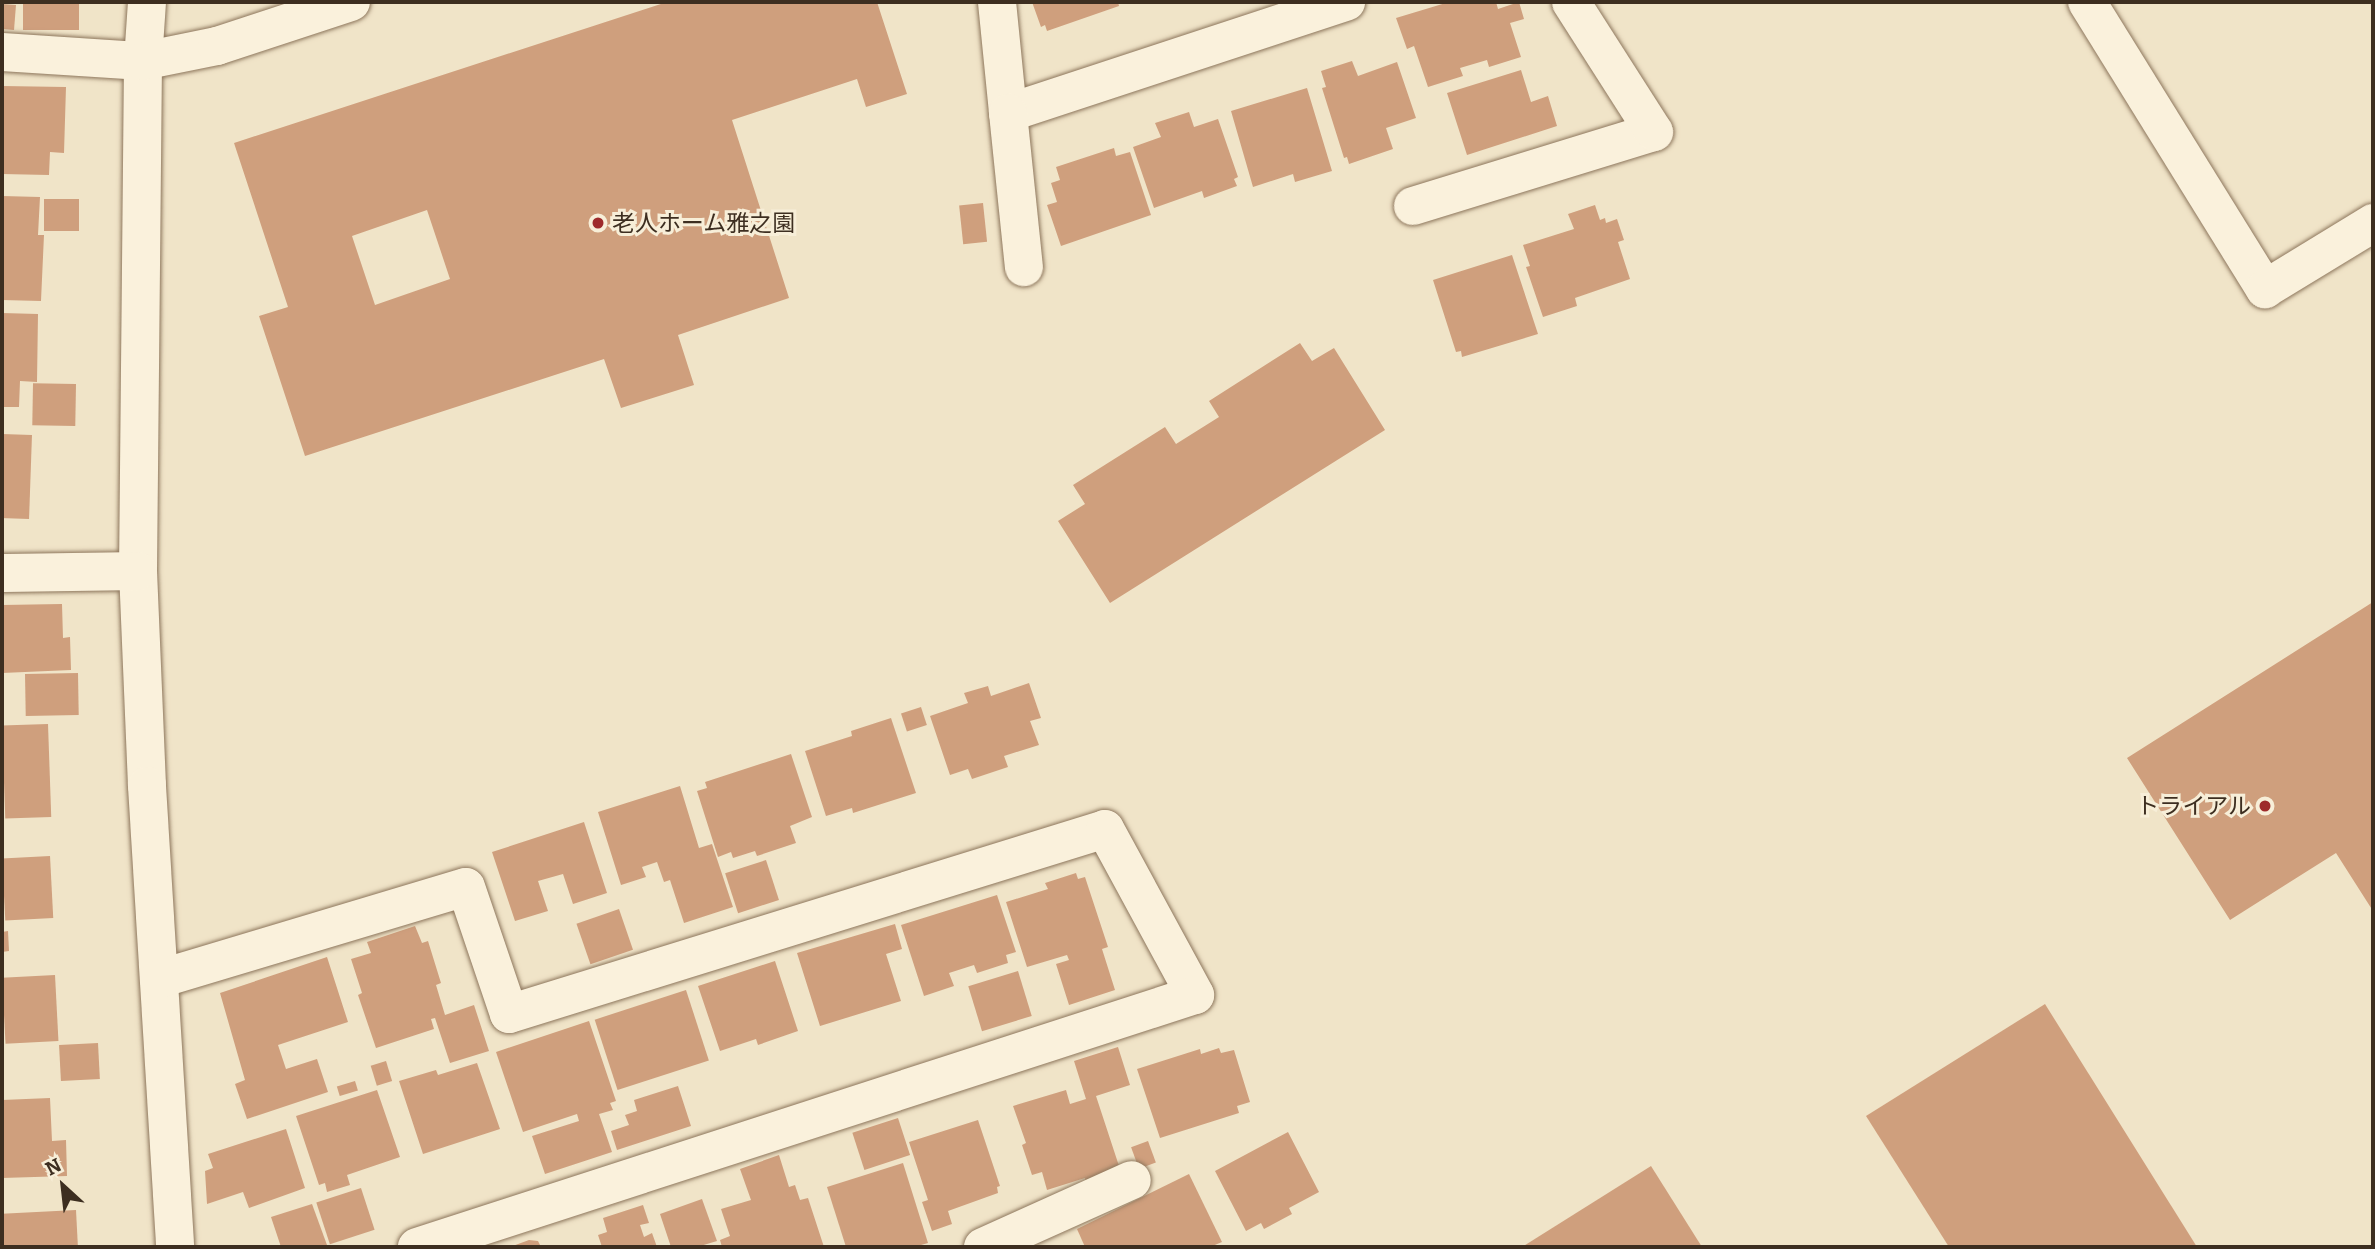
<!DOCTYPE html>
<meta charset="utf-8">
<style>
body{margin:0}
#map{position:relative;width:2375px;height:1249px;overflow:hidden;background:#f0e4c8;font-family:Bitter,"Noto Sans JP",serif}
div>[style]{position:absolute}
.building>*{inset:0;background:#cf9f7d;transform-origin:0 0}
.roads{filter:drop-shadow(0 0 2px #8d765c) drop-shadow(0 0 2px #8d765c)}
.minor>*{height:38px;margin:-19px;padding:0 19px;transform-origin:19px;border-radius:19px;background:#faf1dc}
.dots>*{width:19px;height:19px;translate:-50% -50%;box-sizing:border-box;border:4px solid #f7eed8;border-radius:50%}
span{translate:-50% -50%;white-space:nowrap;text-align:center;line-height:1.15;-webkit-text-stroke:6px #f7eed8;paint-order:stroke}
.poi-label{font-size:23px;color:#3d2e20}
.left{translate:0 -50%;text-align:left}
.right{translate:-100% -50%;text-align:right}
.frame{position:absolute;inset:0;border:4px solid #3d2e20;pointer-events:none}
.north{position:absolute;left:28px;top:1151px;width:70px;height:70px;-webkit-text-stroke:5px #f7eed8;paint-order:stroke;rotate:333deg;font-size:19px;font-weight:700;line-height:28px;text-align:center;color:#3d2e20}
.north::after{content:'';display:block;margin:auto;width:24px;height:32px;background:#3d2e20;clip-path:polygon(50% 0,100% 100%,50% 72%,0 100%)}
</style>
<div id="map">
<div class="building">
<div style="left:23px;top:2px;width:56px;height:28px"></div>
<div style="clip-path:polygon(evenodd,667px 2px,877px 2px,907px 94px,866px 107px,857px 79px,732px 120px,789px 298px,678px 335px,694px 385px,621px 408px,604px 359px,305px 456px,259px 316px,288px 307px,234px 143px,667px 2px,427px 210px,450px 279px,375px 305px,352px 236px,427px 210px)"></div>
<div style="clip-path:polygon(1032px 2px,1118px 2px,1119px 6px,1047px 31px,1045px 25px,1041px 27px)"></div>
<div style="clip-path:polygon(1449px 2px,1496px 2px,1498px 9px,1519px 2px,1524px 19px,1510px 23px,1521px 57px,1489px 67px,1487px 60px,1460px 68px,1463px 76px,1428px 87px,1414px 46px,1407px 49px,1396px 18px)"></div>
<div style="clip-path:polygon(2px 4px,16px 5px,14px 30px,2px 29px)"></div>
<div style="clip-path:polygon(1352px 61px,1358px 76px,1397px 62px,1416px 118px,1386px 128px,1393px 149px,1349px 164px,1347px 157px,1344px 158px,1322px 88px,1326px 87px,1321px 71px)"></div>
<div style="clip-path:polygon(1521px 70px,1531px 102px,1548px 96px,1557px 126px,1467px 155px,1447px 93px)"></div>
<div style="clip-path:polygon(2px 86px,66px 87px,64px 153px,50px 152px,49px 175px,2px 174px)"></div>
<div style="clip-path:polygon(1307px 88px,1332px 171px,1295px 182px,1293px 174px,1253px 187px,1231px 111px)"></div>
<div style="clip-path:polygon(1189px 112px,1194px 127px,1218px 119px,1238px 177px,1234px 179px,1237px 186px,1204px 198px,1202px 191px,1154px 208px,1133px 147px,1161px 137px,1155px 123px)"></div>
<div style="clip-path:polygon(1114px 148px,1116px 156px,1130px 152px,1151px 215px,1061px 246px,1047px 205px,1057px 202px,1051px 183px,1060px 180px,1056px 167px)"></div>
<div style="clip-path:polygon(2px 196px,40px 197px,38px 235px,44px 235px,41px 301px,2px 300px)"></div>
<div style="left:44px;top:199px;width:35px;height:32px"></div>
<div style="left:983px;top:203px;width:39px;height:24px;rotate:84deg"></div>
<div style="clip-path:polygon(1595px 205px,1600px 220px,1605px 218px,1606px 223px,1617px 219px,1624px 240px,1618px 242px,1630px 279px,1575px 298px,1577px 306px,1543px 317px,1526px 267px,1530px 266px,1523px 245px,1574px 229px,1568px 214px)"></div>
<div style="clip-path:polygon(1512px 255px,1538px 334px,1462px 357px,1461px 351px,1456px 352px,1433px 280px)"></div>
<div style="clip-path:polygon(2px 313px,38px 314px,37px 382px,20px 381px,19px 407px,2px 407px)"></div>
<div style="clip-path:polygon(1300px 343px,1312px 361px,1334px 348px,1385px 430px,1110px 603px,1058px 521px,1085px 504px,1073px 485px,1165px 427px,1176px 444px,1219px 417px,1209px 401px)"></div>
<div style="left:76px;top:384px;width:42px;height:43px;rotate:91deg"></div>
<div style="left:2px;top:434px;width:30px;height:84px;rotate:2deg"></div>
<div style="clip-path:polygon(2373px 602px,2373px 911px,2336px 853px,2230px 920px,2127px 758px)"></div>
<div style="clip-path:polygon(62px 604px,63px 638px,70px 637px,71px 670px,2px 673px,2px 605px)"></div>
<div style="left:78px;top:673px;width:42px;height:53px;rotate:89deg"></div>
<div style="clip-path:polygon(1029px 683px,1041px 718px,1030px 721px,1039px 745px,1004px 756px,1008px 767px,972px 779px,968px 769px,950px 775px,930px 716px,968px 703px,964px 693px,988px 686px,991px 696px)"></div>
<div style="left:921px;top:707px;width:19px;height:21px;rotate:72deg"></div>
<div style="clip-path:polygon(891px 718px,916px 793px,853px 813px,852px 808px,826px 816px,805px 751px,852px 736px,851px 731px)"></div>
<div style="left:48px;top:724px;width:93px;height:46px;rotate:88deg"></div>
<div style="clip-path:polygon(791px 754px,812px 817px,790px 826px,796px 843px,757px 856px,755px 851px,733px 858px,731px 852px,718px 857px,697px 791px,707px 788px,705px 782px)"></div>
<div style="clip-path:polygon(680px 786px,699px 848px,712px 844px,733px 907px,684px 923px,670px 880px,664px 882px,657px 862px,642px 867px,646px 877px,621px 885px,598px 812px)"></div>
<div style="clip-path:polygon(584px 822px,607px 893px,573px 904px,563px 874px,538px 881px,548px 911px,515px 921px,492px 852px)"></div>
<div style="left:50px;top:856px;width:62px;height:48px;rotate:87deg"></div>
<div style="left:766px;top:860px;width:42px;height:43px;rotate:72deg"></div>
<div style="clip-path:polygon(1076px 873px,1078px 879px,1085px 877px,1108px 947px,1102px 949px,1115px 990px,1069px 1005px,1056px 964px,1069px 960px,1067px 955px,1027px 967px,1006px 902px,1048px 889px,1045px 883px)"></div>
<div style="clip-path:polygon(997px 895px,1016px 952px,1006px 955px,1008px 963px,977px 973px,974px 965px,949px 973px,954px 986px,924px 996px,901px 925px)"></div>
<div style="left:619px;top:909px;width:43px;height:45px;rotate:71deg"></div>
<div style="clip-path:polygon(895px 924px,902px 949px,886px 954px,901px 1001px,820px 1026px,797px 953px)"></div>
<div style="clip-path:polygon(415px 926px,422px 943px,428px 941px,441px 983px,436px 985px,445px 1015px,474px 1005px,489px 1051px,450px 1063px,435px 1018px,431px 1019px,434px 1029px,376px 1048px,358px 995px,362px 993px,351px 959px,371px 953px,367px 942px)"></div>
<div style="clip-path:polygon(8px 931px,9px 951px,2px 952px,2px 932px)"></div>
<div style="clip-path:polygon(327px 957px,348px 1022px,278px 1045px,286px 1069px,317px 1059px,328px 1092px,247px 1119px,235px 1084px,245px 1080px,220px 993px)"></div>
<div style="clip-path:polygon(775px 961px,798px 1031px,758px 1045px,756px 1039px,720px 1051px,698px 986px)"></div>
<div style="left:1018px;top:971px;width:47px;height:52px;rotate:73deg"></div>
<div style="left:55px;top:975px;width:66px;height:53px;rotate:87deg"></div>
<div style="left:686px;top:990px;width:74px;height:96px;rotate:72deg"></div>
<div style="clip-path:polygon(2045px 1004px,2197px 1247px,1949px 1247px,1866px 1116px)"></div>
<div style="clip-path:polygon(589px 1021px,616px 1101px,610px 1103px,613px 1110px,599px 1114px,612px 1152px,545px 1174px,532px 1136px,579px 1121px,577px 1114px,523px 1132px,496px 1052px)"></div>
<div style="left:98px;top:1043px;width:36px;height:39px;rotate:87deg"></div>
<div style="clip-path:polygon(1118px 1047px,1130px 1085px,1096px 1096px,1119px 1166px,1086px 1181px,1085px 1178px,1047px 1190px,1042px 1172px,1032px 1175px,1022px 1145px,1026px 1143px,1013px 1106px,1066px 1090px,1070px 1104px,1086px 1099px,1074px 1061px)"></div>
<div style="clip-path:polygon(1219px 1048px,1221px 1053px,1234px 1050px,1250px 1102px,1237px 1106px,1239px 1113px,1160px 1138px,1137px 1069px,1200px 1049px,1201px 1054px)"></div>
<div style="left:386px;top:1061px;width:21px;height:16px;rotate:73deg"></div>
<div style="clip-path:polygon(477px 1063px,500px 1129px,423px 1154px,399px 1081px,436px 1070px,438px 1075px)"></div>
<div style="left:355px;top:1081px;width:10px;height:19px;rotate:73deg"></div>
<div style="clip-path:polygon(678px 1086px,691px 1126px,617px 1150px,611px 1131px,629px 1125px,625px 1115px,637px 1111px,634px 1100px)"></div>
<div style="clip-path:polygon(377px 1090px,400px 1157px,347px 1175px,350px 1185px,327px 1192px,325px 1183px,319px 1185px,296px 1116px)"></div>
<div style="clip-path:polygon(50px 1098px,52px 1141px,66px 1140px,67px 1176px,2px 1178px,2px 1100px)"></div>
<div style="left:898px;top:1118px;width:39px;height:48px;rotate:72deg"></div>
<div style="clip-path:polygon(978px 1120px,1000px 1186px,997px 1187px,998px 1193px,948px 1211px,952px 1224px,932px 1231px,922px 1202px,928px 1200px,909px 1142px)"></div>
<div style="clip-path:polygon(286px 1129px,305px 1188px,249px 1208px,243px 1192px,207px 1204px,205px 1171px,213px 1168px,208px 1154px)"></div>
<div style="clip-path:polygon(1288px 1132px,1319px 1192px,1289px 1208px,1292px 1214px,1264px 1229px,1261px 1223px,1246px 1231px,1215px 1171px)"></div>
<div style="left:1148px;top:1141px;width:23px;height:18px;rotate:70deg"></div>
<div style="clip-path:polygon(779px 1155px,789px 1187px,795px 1185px,800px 1200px,808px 1198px,824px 1247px,722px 1247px,720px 1240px,730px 1236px,721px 1209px,751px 1200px,740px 1169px)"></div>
<div style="clip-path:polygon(903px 1163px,928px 1243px,914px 1247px,846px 1247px,827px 1187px)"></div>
<div style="clip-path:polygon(1651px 1166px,1702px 1247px,1522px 1247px)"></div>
<div style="clip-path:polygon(1189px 1174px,1222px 1242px,1210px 1247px,1085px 1247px,1077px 1229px)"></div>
<div style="left:361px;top:1188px;width:44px;height:47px;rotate:72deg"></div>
<div style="clip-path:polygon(702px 1199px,717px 1241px,697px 1247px,671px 1247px,660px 1214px)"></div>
<div style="clip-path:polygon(312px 1204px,327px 1245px,281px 1247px,271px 1217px)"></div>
<div style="clip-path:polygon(643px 1205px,649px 1223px,640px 1225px,644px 1237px,652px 1233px,657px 1247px,602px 1247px,598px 1235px,607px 1232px,603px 1218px)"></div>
<div style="left:76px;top:1210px;width:37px;height:74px;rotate:87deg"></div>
<div style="clip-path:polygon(529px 1240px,538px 1241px,541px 1247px,510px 1247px)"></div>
</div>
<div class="roads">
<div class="minor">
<div style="left:147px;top:2px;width:59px;rotate:93.9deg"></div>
<div style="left:143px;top:61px;width:510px;rotate:90.56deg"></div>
<div style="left:138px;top:571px;width:215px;rotate:87.6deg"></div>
<div style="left:147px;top:786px;width:462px;rotate:86.5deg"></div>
<div style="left:997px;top:2px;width:112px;rotate:84.3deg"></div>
<div style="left:1008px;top:113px;width:356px;rotate:-18.2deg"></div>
<div style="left:2087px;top:2px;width:338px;rotate:58.2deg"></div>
<div style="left:2265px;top:289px;width:127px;rotate:-31.4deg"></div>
<div style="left:2px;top:52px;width:141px;rotate:3.7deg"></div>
<div style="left:143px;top:61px;width:76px;rotate:-11.5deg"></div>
<div style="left:217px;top:46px;width:141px;rotate:-18.2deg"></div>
<div style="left:1008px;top:113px;width:155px;rotate:84.1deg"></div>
<div style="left:1413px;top:206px;width:252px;rotate:-17.1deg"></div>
<div style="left:1654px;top:132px;width:154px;rotate:-122.6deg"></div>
<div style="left:2px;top:573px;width:136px;rotate:-0.8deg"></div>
<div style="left:159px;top:979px;width:320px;rotate:-16.7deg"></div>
<div style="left:466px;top:887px;width:134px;rotate:71.3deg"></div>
<div style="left:509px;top:1014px;width:624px;rotate:-17.24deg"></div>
<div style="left:1105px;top:829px;width:189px;rotate:61.5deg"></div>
<div style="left:1195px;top:995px;width:818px;rotate:162.05deg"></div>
<div style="left:983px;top:1247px;width:163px;rotate:-24.2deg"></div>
</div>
</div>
<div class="dots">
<div style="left:598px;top:223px;background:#9e2a2b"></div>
<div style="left:2265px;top:806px;background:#9e2a2b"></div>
</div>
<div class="poi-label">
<span class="left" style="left:612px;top:223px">老人ホーム雅之園</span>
<span class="right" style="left:2251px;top:806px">トライアル</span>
</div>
<div class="frame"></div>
<div class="north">N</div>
</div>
